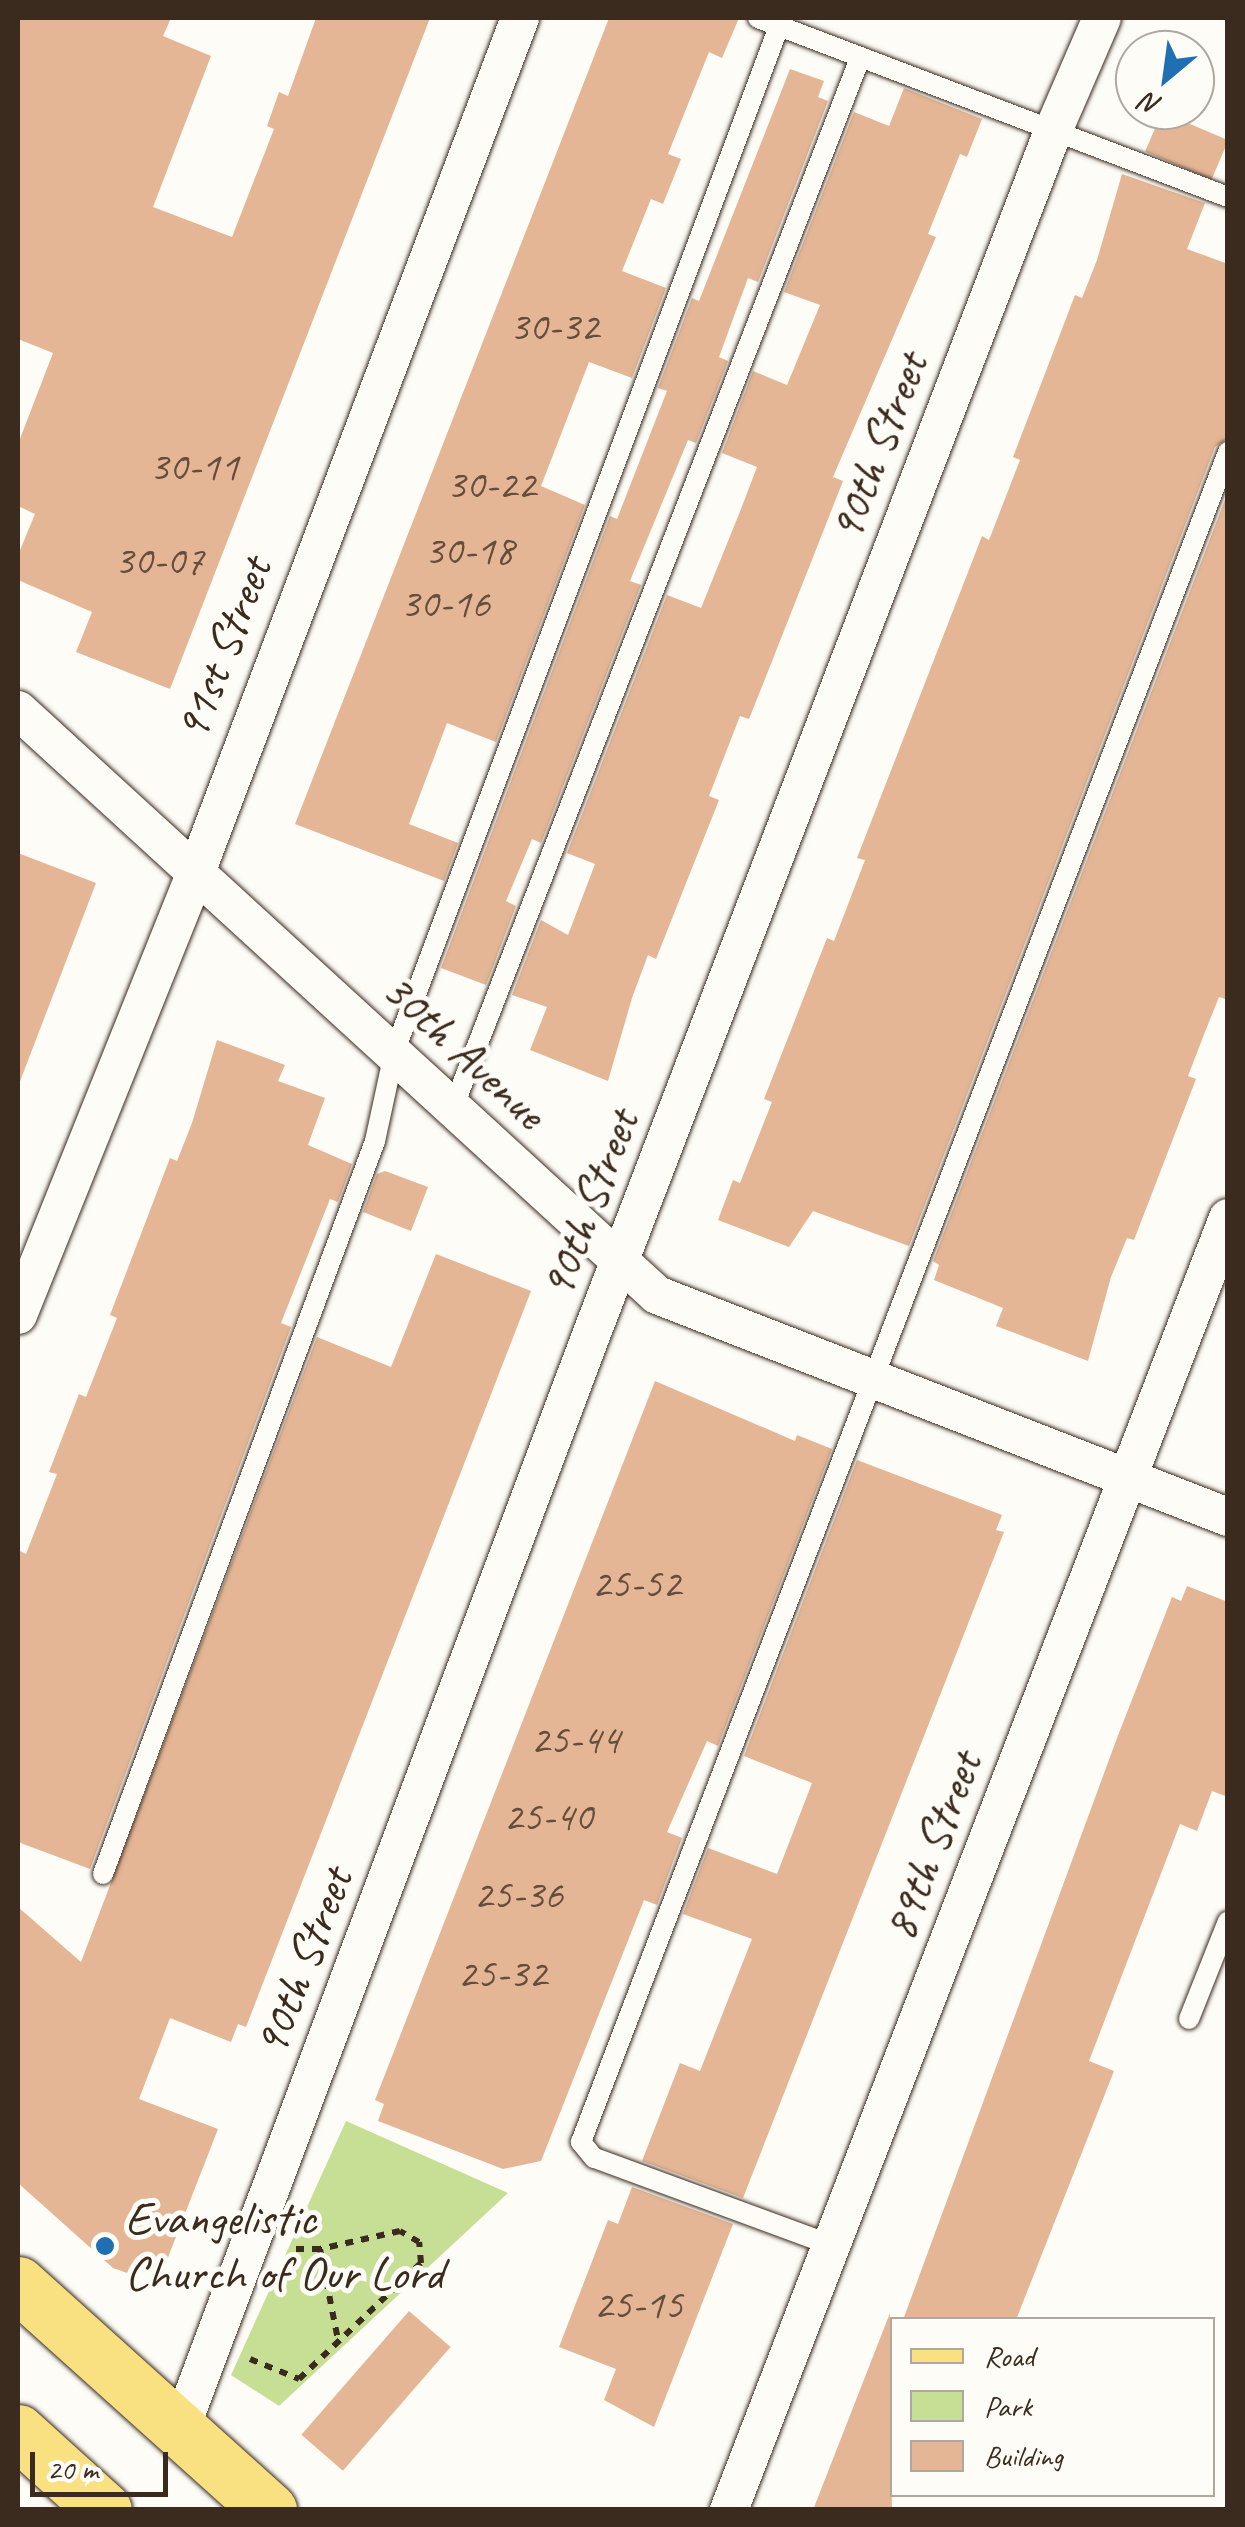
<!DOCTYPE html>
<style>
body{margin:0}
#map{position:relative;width:1245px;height:2527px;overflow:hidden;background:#fdfcf7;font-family:Caveat,sans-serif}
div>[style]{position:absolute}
.green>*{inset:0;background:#c6df95}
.building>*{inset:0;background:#e4b695;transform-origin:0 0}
.path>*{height:6px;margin-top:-3px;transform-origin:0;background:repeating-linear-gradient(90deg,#3b2a1e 0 8px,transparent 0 16px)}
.roads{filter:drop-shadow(0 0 2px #3b2a1e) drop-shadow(0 0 2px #3b2a1e)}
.service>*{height:20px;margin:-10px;padding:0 10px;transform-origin:10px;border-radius:10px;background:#fdfcf7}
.minor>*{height:38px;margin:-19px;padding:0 19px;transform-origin:19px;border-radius:19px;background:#fdfcf7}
.primary>*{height:55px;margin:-27.5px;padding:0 27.5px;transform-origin:27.5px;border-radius:27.5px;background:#f9e181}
.dots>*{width:28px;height:28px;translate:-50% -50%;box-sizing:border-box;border:5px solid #fdfcf7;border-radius:50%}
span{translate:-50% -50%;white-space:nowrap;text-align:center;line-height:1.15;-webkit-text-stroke:10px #fdfcf7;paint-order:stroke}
.number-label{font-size:42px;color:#654d3c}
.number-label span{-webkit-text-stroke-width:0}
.street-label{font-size:48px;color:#3b2a1e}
.poi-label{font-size:48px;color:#3b2a1e}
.left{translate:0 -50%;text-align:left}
.frame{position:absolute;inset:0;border:20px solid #3b2a1e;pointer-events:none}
.legend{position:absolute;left:890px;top:2317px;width:325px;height:180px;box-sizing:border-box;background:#fdfcf7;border:2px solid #afa8a0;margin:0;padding:12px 18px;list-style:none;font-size:30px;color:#3b2a1e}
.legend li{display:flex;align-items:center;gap:20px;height:50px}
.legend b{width:50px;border:2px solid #afa8a0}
.north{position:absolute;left:1115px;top:30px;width:100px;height:100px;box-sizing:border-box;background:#fdfcf7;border:2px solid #afa8a0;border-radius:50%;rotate:209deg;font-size:28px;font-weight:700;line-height:40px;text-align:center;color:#3b2a1e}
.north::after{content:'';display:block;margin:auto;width:35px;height:45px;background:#1f6fb2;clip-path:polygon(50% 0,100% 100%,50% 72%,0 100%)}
.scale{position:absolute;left:30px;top:2452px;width:138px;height:45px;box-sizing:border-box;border:5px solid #3b2a1e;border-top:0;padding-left:12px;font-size:30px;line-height:35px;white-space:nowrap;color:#3b2a1e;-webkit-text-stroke:8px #fdfcf7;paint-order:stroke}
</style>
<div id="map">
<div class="green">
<div style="clip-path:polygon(346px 2121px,508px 2193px,279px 2406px,231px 2375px)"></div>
</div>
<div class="building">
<div style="clip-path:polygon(18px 18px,171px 18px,163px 36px,211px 56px,153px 207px,232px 237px,274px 129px,267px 126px,279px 92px,288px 96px,316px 18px,430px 18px,170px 689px,76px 652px,92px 612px,18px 580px,18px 555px,35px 514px,18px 506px,18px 444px,53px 353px,18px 339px)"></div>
<div style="clip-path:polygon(609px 18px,739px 18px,722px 58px,709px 52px,668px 154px,681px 159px,663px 204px,651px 199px,622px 271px,666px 288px,632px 378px,589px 362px,541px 486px,585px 505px,496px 742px,447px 723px,409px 824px,458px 843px,444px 881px,295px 824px)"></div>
<div style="clip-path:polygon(790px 69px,824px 81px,818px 97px,828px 101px,758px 282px,748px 278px,719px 357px,728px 361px,696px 443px,688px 440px,630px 581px,641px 585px,541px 843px,532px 839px,506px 901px,516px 906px,486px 985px,441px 968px,610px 516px,617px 519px,667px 391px,658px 388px,692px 298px,699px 301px)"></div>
<div style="clip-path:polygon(904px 88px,982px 119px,967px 157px,960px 154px,928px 234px,936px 237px,833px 477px,843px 481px,765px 679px,749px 719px,740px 716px,709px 796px,719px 800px,656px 959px,648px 955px,632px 998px,608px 1081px,530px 1050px,547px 1007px,512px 995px,541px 920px,568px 935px,595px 864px,567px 853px,667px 595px,701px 608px,741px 509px,757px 467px,722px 453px,753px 371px,787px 385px,820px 305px,784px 292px,854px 112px,889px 126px)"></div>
<div style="left:1162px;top:112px;width:72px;height:43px;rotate:23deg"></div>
<div style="clip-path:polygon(1122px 174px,1205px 203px,1187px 249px,1228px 264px,1228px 438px,1215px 447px,909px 1246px,813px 1211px,789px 1247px,718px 1220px,733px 1180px,740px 1183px,772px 1102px,764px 1099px,827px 938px,834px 941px,865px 860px,857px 858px,982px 536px,989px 540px,1020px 460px,1013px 457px,1075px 295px,1082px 298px,1097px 260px)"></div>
<div style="clip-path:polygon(1228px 492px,1228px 1000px,1219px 997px,1203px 1037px,1188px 1076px,1196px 1079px,1134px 1240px,1127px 1238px,1111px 1277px,1088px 1361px,996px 1326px,1003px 1308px,934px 1280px,939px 1265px,933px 1261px)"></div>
<div style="clip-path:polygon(18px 853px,96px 883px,19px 1084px,18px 1084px)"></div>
<div style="clip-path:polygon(217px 1040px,285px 1065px,278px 1081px,325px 1098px,308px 1145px,352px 1164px,338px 1202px,330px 1199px,281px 1323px,291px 1327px,90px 1869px,18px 1842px,18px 1550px,26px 1554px,57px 1474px,49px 1472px,79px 1394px,86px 1397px,117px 1318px,110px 1315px,170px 1158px,177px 1161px,192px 1123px)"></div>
<div style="clip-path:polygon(385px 1171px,428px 1187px,411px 1231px,363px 1212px,377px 1174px)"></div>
<div style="clip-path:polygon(436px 1254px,531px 1291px,246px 2027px,238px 2024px,231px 2042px,170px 2018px,139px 2099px,218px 2129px,165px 2265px,130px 2274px,113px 2268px,18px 2183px,18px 1907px,81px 1962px,317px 1337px,391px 1367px)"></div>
<div style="clip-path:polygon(655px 1381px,795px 1441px,797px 1435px,832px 1449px,718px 1746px,707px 1741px,667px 1832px,682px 1838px,657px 1905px,644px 1900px,541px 2161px,503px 2169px,378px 2121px,384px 2104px,375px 2100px)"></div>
<div style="clip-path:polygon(857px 1460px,1002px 1515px,996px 1530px,1004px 1532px,743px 2198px,642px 2161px,680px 2063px,700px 2071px,752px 1939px,683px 1914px,708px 1848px,777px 1874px,812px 1783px,744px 1756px)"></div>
<div style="clip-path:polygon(1187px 1586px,1228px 1602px,1228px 1797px,1212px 1791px,1197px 1831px,1180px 1824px,1089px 2061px,1114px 2071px,1016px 2320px,903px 2320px,1117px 1738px,1172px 1597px,1181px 1601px)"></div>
<div style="clip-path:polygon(632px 2187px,733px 2224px,654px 2427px,604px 2400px,616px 2369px,559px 2347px,608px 2220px,618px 2224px)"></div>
<div style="left:409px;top:2311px;width:55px;height:164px;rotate:41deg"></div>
<div style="clip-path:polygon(890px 2313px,892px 2510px,813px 2510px)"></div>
</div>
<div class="path">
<div style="left:320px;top:2249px;width:93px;rotate:78.8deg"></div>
<div style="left:250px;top:2359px;width:53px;rotate:22.2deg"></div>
<div style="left:299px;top:2379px;width:168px;rotate:-43.6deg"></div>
<div style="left:421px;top:2263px;width:21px;rotate:-95deg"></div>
<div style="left:419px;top:2242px;width:22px;rotate:-150deg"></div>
<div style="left:400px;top:2231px;width:82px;rotate:167.3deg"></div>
<div style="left:320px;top:2249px;width:31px;rotate:180deg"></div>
</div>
<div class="roads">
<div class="service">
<div style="left:758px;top:18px;width:503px;rotate:20.85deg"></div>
<div style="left:453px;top:1108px;width:1126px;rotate:-68.81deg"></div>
<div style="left:103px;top:1874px;width:782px;rotate:-69.64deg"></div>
<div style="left:375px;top:1141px;width:90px;rotate:-77.8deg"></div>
<div style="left:394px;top:1053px;width:1097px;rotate:-69.45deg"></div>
<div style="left:1189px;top:2019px;width:105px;rotate:-68.3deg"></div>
<div style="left:831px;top:2245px;width:252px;rotate:-159.8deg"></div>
<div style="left:594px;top:2158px;width:21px;rotate:-129deg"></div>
<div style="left:581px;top:2142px;width:1810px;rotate:-69.05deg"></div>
</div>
<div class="minor">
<div style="left:18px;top:710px;width:866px;rotate:42.47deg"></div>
<div style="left:657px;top:1295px;width:613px;rotate:21.25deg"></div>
<div style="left:18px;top:1315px;width:474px;rotate:-68.1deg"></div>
<div style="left:195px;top:875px;width:917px;rotate:-69.23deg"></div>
<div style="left:180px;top:2430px;width:1180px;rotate:-69.42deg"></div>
<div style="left:595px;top:1325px;width:1279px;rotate:-69.01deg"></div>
<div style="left:1053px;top:131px;width:123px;rotate:-66.6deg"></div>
<div style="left:729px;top:2510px;width:1385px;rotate:-68.88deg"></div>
</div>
<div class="primary">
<div style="left:18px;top:2284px;width:338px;rotate:42deg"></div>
<div style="left:18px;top:2432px;width:116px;rotate:42.2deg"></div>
</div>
</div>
<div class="dots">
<div style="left:105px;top:2246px;background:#1f6fb2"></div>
</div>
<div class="number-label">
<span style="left:554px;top:327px">30-32</span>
<span style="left:194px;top:467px">30-11</span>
<span style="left:491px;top:485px">30-22</span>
<span style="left:469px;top:551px">30-18</span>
<span style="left:159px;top:561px">30-07</span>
<span style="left:445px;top:604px">30-16</span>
<span style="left:636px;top:1584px">25-52</span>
<span style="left:575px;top:1740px">25-44</span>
<span style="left:548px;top:1817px">25-40</span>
<span style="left:518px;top:1895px">25-36</span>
<span style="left:502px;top:1974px">25-32</span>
<span style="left:638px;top:2305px">25-15</span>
</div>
<div class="street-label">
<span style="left:878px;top:447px;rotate:-69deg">90th Street</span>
<span style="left:223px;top:649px;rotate:-69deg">91st Street</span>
<span style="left:464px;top:1051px;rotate:43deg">30th Avenue</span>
<span style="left:589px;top:1204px;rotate:-69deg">90th Street</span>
<span style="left:932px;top:1846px;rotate:-69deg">89th Street</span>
<span style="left:303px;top:1962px;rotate:-69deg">90th Street</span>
</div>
<div class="poi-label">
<span class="left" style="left:125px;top:2246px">Evangelistic<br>Church of Our Lord</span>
</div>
<div class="frame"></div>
<ul class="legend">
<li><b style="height:12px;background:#f9e181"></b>Road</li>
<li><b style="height:28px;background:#c6df95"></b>Park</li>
<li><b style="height:28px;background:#e4b695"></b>Building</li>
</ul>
<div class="north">N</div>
<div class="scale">20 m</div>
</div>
